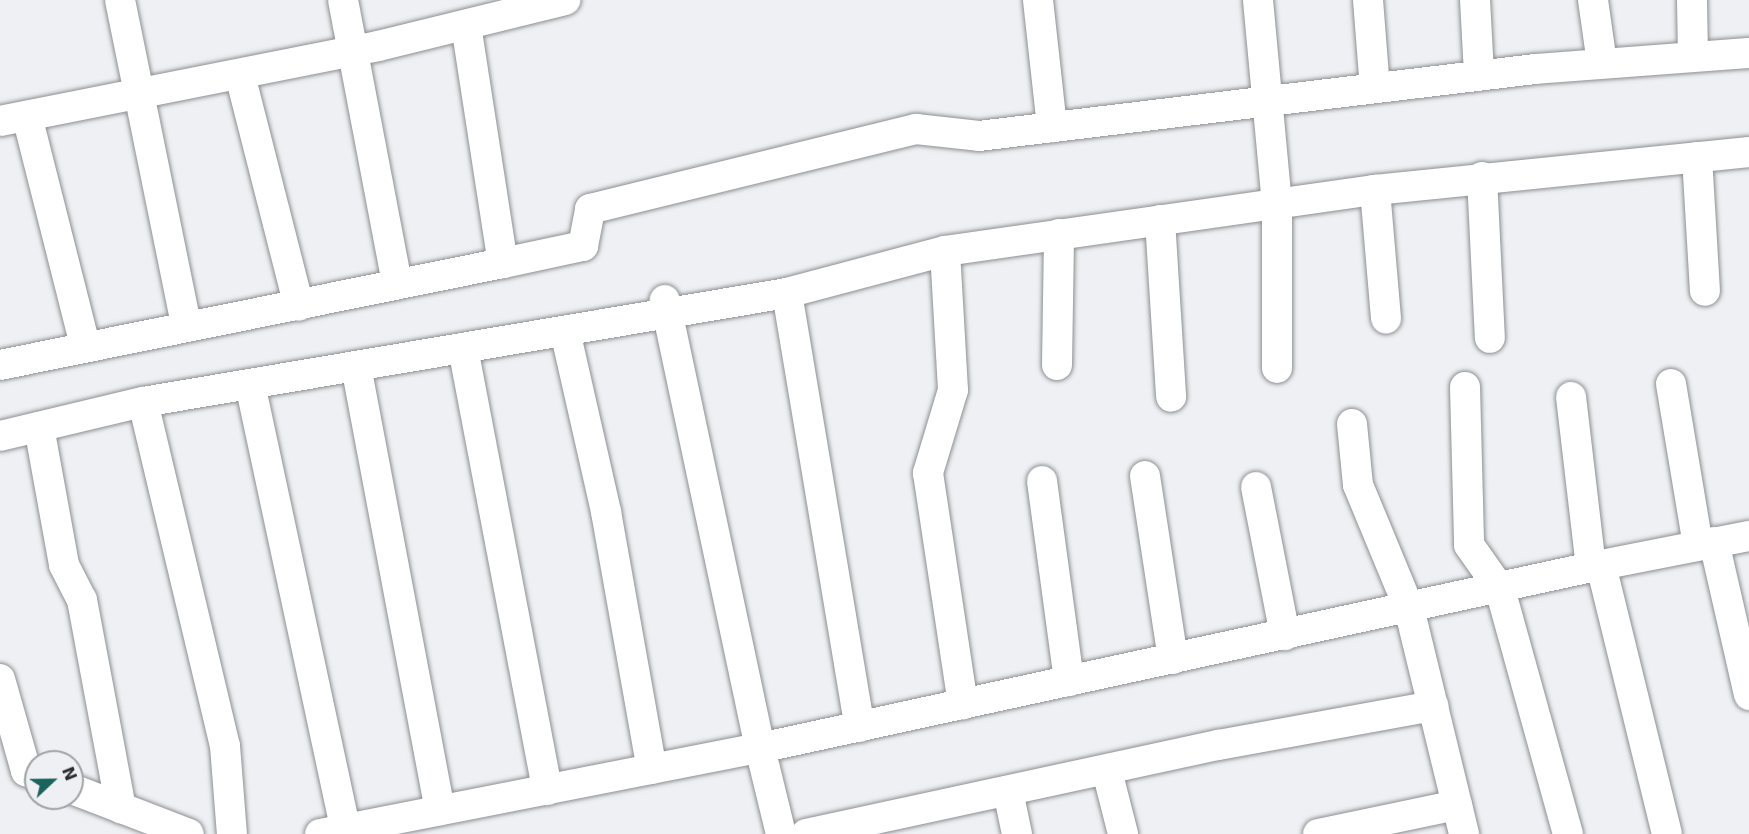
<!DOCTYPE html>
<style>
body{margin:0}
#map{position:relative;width:1749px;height:834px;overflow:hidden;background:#eef0f3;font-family:"DejaVu Sans",sans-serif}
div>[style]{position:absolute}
.roads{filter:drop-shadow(0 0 2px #8d8f92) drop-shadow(0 0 2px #8d8f92)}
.street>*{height:30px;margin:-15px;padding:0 15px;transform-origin:15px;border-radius:15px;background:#fff}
span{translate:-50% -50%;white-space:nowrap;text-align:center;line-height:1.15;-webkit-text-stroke:5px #eef0f3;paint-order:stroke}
.north{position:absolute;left:24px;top:750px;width:60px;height:60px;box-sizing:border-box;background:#eef0f3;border:2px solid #a0a2a4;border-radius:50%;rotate:68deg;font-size:16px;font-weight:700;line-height:24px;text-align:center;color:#2c2d2e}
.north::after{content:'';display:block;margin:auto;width:21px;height:27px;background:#19645c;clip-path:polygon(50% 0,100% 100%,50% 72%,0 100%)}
</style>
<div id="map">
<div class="roads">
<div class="street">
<div style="left:120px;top:0;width:330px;rotate:78.5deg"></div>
<div style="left:343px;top:0;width:289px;rotate:79.2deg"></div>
<div style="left:1038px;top:0;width:128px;rotate:83.7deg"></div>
<div style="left:1258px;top:0;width:205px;rotate:84.7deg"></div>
<div style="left:1277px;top:204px;width:164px;rotate:90deg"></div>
<div style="left:1368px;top:0;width:88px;rotate:85.5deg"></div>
<div style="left:1475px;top:0;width:75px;rotate:86.9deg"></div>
<div style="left:1593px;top:0;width:64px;rotate:81.9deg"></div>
<div style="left:1692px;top:0;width:56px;rotate:89deg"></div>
<div style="left:466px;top:25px;width:241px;rotate:81.2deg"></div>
<div style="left:503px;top:263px;width:82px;rotate:-12deg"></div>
<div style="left:583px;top:246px;width:38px;rotate:-79deg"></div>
<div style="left:590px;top:209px;width:336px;rotate:-13.8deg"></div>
<div style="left:916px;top:129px;width:63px;rotate:6.3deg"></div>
<div style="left:979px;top:136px;width:560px;rotate:-6.87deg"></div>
<div style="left:1535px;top:69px;width:215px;rotate:-4.3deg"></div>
<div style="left:240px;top:75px;width:238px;rotate:75.7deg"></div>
<div style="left:27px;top:116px;width:237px;rotate:75.8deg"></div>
<div style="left:0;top:121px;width:385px;rotate:-11.2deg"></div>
<div style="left:378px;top:46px;width:193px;rotate:-13.8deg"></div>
<div style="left:1697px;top:157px;width:134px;rotate:86.6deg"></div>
<div style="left:1482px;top:177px;width:161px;rotate:87.2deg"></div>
<div style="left:1375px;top:190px;width:129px;rotate:85.1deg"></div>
<div style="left:1160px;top:220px;width:177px;rotate:86.4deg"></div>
<div style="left:945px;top:251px;width:139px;rotate:86.7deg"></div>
<div style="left:953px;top:390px;width:87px;rotate:106.8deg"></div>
<div style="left:928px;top:473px;width:234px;rotate:81.4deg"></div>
<div style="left:787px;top:293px;width:440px;rotate:80.5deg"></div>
<div style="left:565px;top:331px;width:186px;rotate:77.2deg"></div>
<div style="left:606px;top:512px;width:261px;rotate:79.9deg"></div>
<div style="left:463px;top:348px;width:450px;rotate:79.2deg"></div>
<div style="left:0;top:365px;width:513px;rotate:-11.46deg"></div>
<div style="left:1057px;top:365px;width:131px;rotate:-89.1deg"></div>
<div style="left:356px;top:366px;width:452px;rotate:79.3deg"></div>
<div style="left:250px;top:384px;width:455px;rotate:77.9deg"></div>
<div style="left:1671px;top:384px;width:163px;rotate:80.5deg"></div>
<div style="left:1465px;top:387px;width:158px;rotate:88.5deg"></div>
<div style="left:1469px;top:545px;width:54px;rotate:54.8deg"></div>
<div style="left:1500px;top:589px;width:254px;rotate:74.5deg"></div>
<div style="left:1571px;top:397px;width:171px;rotate:83.3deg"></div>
<div style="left:143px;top:402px;width:653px;rotate:-9.61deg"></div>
<div style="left:787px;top:293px;width:163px;rotate:-14.9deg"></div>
<div style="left:945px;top:251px;width:434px;rotate:-8.1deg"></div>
<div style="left:1375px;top:190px;width:376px;rotate:-5.8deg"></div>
<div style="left:1352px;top:424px;width:61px;rotate:84.4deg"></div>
<div style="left:1358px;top:485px;width:133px;rotate:67.5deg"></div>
<div style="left:1409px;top:608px;width:233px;rotate:76.3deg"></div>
<div style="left:39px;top:427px;width:140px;rotate:79.7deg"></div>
<div style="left:64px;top:565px;width:39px;rotate:63deg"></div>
<div style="left:82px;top:600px;width:212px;rotate:79.4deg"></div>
<div style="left:0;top:436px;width:147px;rotate:-13.4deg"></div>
<div style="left:143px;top:402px;width:354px;rotate:76.6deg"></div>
<div style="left:225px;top:746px;width:88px;rotate:85.5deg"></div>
<div style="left:1145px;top:476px;width:185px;rotate:81.3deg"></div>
<div style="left:1042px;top:481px;width:202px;rotate:82.3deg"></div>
<div style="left:1256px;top:487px;width:151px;rotate:78.9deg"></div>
<div style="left:1714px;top:542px;width:157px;rotate:77.1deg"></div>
<div style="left:0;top:679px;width:96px;rotate:74.2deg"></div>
<div style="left:26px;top:771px;width:11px;rotate:22deg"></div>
<div style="left:1107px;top:771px;width:65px;rotate:75.7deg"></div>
<div style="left:72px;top:789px;width:125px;rotate:21deg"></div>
<div style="left:1008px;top:791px;width:44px;rotate:78.2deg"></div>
<div style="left:320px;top:834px;width:448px;rotate:-11.1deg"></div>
<div style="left:760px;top:748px;width:458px;rotate:-102deg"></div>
<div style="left:781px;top:834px;width:89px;rotate:-103.7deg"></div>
<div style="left:760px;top:748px;width:861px;rotate:-12.28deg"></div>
<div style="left:806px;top:834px;width:422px;rotate:-12.2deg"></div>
<div style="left:1218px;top:745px;width:219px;rotate:-10.3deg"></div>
<div style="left:1318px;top:834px;width:142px;rotate:-11.8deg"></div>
<div style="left:1667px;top:834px;width:277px;rotate:-103.8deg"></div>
<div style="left:1601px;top:565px;width:151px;rotate:-11.1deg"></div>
</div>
</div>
<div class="north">N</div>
</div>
